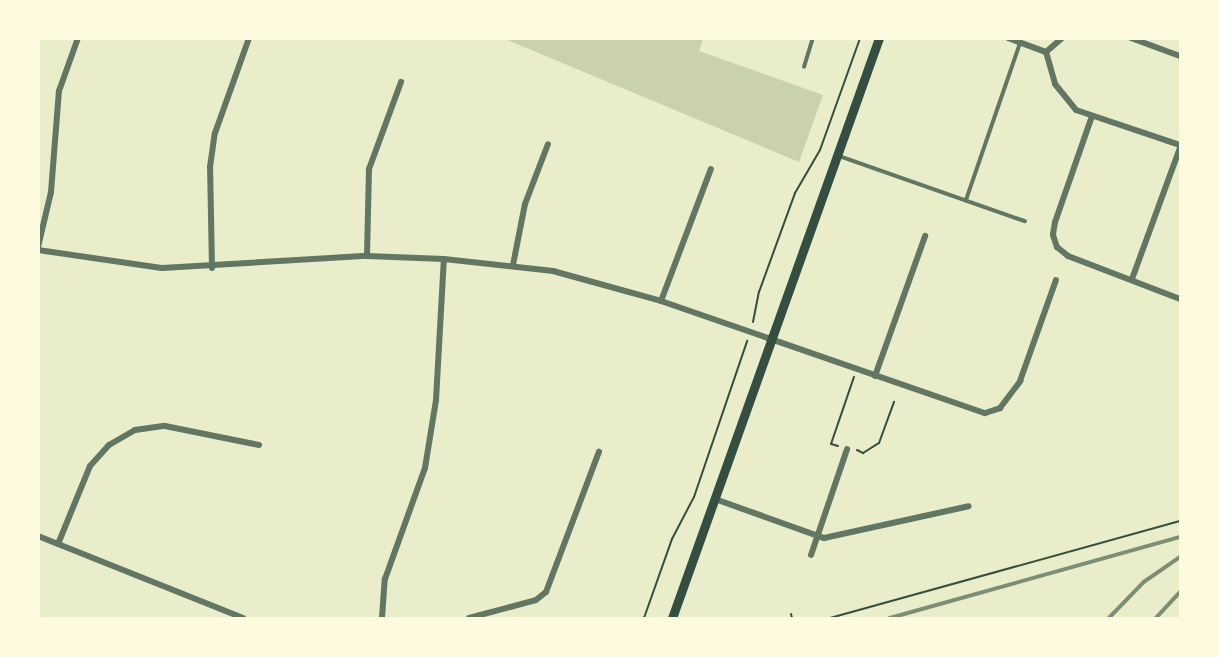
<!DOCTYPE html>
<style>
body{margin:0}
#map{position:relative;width:1219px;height:657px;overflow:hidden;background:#e9edc9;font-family:Mulish,sans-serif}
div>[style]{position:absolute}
.green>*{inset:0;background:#cad2ad}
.path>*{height:2px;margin:-1px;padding:0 1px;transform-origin:1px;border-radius:1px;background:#344e41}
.service>*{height:3.5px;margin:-1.75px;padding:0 1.75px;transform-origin:1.75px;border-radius:1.75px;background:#617663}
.minor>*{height:6px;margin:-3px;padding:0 3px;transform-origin:3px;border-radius:3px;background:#617663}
.secondary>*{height:9px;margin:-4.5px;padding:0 4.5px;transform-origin:4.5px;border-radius:4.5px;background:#344e41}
.rail>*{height:3.5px;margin:-1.75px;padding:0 1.75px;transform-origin:1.75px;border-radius:1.75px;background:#7c8e77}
span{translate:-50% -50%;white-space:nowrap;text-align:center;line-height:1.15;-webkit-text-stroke:7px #fefae0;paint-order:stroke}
.frame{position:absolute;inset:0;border:40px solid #fefae0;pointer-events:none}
</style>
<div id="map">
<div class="green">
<div style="clip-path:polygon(505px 39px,703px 39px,699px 51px,823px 95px,799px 162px)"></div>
</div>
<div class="path">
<div style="left:753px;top:322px;width:31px;rotate:-79deg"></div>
<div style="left:759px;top:292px;width:105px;rotate:-70deg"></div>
<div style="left:795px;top:193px;width:50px;rotate:-59.8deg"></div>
<div style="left:820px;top:150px;width:119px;rotate:-70.3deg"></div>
<div style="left:838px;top:446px;width:7px;rotate:-164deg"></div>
<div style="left:831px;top:444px;width:71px;rotate:-71.1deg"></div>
<div style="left:857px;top:450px;width:7px;rotate:27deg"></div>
<div style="left:863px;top:453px;width:19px;rotate:-32deg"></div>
<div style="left:879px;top:443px;width:44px;rotate:-69.9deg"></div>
<div style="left:791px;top:614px;width:4px;rotate:76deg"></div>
<div style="left:644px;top:618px;width:84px;rotate:-70.5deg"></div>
<div style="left:672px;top:539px;width:47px;rotate:-62.4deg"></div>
<div style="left:694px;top:497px;width:165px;rotate:-71.2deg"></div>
<div style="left:830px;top:618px;width:363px;rotate:-15.5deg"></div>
</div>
<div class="service">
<div style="left:804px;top:67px;width:30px;rotate:-73deg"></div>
<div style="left:839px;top:156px;width:197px;rotate:19.3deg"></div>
<div style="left:966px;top:200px;width:166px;rotate:-71deg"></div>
</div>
<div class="minor">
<div style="left:1008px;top:38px;width:40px;rotate:20.2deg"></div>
<div style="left:1131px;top:38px;width:52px;rotate:20.2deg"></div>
<div style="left:1046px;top:52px;width:33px;rotate:74deg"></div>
<div style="left:1055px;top:84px;width:33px;rotate:51deg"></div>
<div style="left:1076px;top:110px;width:110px;rotate:18.6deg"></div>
<div style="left:1046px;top:52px;width:21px;rotate:-41deg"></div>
<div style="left:1092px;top:116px;width:112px;rotate:109.2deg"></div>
<div style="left:1055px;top:222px;width:13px;rotate:99deg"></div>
<div style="left:1053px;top:235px;width:13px;rotate:72deg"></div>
<div style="left:1057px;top:247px;width:14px;rotate:39deg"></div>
<div style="left:1068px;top:256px;width:120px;rotate:21deg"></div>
<div style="left:38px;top:247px;width:57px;rotate:-76.7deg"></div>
<div style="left:51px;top:192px;width:101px;rotate:-85.5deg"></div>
<div style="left:59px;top:91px;width:56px;rotate:-70.3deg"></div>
<div style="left:38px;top:250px;width:125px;rotate:8.3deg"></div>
<div style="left:162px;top:268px;width:205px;rotate:-3.4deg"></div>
<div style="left:367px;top:256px;width:77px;rotate:2.2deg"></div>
<div style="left:444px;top:259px;width:110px;rotate:6.3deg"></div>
<div style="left:553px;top:271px;width:112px;rotate:15.5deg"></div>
<div style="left:661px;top:301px;width:343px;rotate:19.1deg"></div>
<div style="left:985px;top:413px;width:16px;rotate:-18deg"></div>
<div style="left:1000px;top:408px;width:34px;rotate:-53deg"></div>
<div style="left:1020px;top:381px;width:107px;rotate:-70.4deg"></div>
<div style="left:367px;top:256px;width:87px;rotate:-88.7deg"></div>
<div style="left:369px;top:169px;width:93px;rotate:-69.8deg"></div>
<div style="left:513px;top:265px;width:62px;rotate:-78.9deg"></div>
<div style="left:525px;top:204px;width:64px;rotate:-69deg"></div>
<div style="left:212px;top:268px;width:101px;rotate:-91.1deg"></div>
<div style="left:210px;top:167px;width:34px;rotate:-82deg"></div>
<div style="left:215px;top:133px;width:101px;rotate:-70.3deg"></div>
<div style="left:1132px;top:279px;width:140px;rotate:-69.9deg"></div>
<div style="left:661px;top:301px;width:141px;rotate:-69.3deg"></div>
<div style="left:875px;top:376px;width:149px;rotate:-70.3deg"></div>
<div style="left:715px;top:499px;width:116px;rotate:19.7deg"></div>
<div style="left:824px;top:538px;width:148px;rotate:-12.4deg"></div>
<div style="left:38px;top:536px;width:221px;rotate:21.8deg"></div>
<div style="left:58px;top:544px;width:84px;rotate:-67.7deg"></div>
<div style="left:90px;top:466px;width:28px;rotate:-48deg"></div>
<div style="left:109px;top:445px;width:30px;rotate:-30deg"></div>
<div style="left:135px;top:430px;width:30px;rotate:-8deg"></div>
<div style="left:165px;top:426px;width:96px;rotate:11.4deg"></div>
<div style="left:811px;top:555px;width:112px;rotate:-71.2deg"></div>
<div style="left:382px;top:618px;width:39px;rotate:-86deg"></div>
<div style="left:385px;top:579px;width:118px;rotate:-70.2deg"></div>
<div style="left:425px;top:468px;width:69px;rotate:-80.8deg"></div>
<div style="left:436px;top:400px;width:141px;rotate:-86.8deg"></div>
<div style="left:469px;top:618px;width:69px;rotate:-15deg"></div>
<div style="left:536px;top:600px;width:13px;rotate:-39deg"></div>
<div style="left:546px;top:592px;width:150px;rotate:-69.3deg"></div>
</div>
<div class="secondary">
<div style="left:672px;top:618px;width:616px;rotate:-70.36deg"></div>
</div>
<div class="rail">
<div style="left:890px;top:618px;width:301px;rotate:-15.6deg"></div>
<div style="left:1109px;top:618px;width:50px;rotate:-45.8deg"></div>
<div style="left:1144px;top:582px;width:44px;rotate:-34.8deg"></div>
<div style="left:1156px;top:618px;width:35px;rotate:-47deg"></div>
</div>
<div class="frame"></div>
</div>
